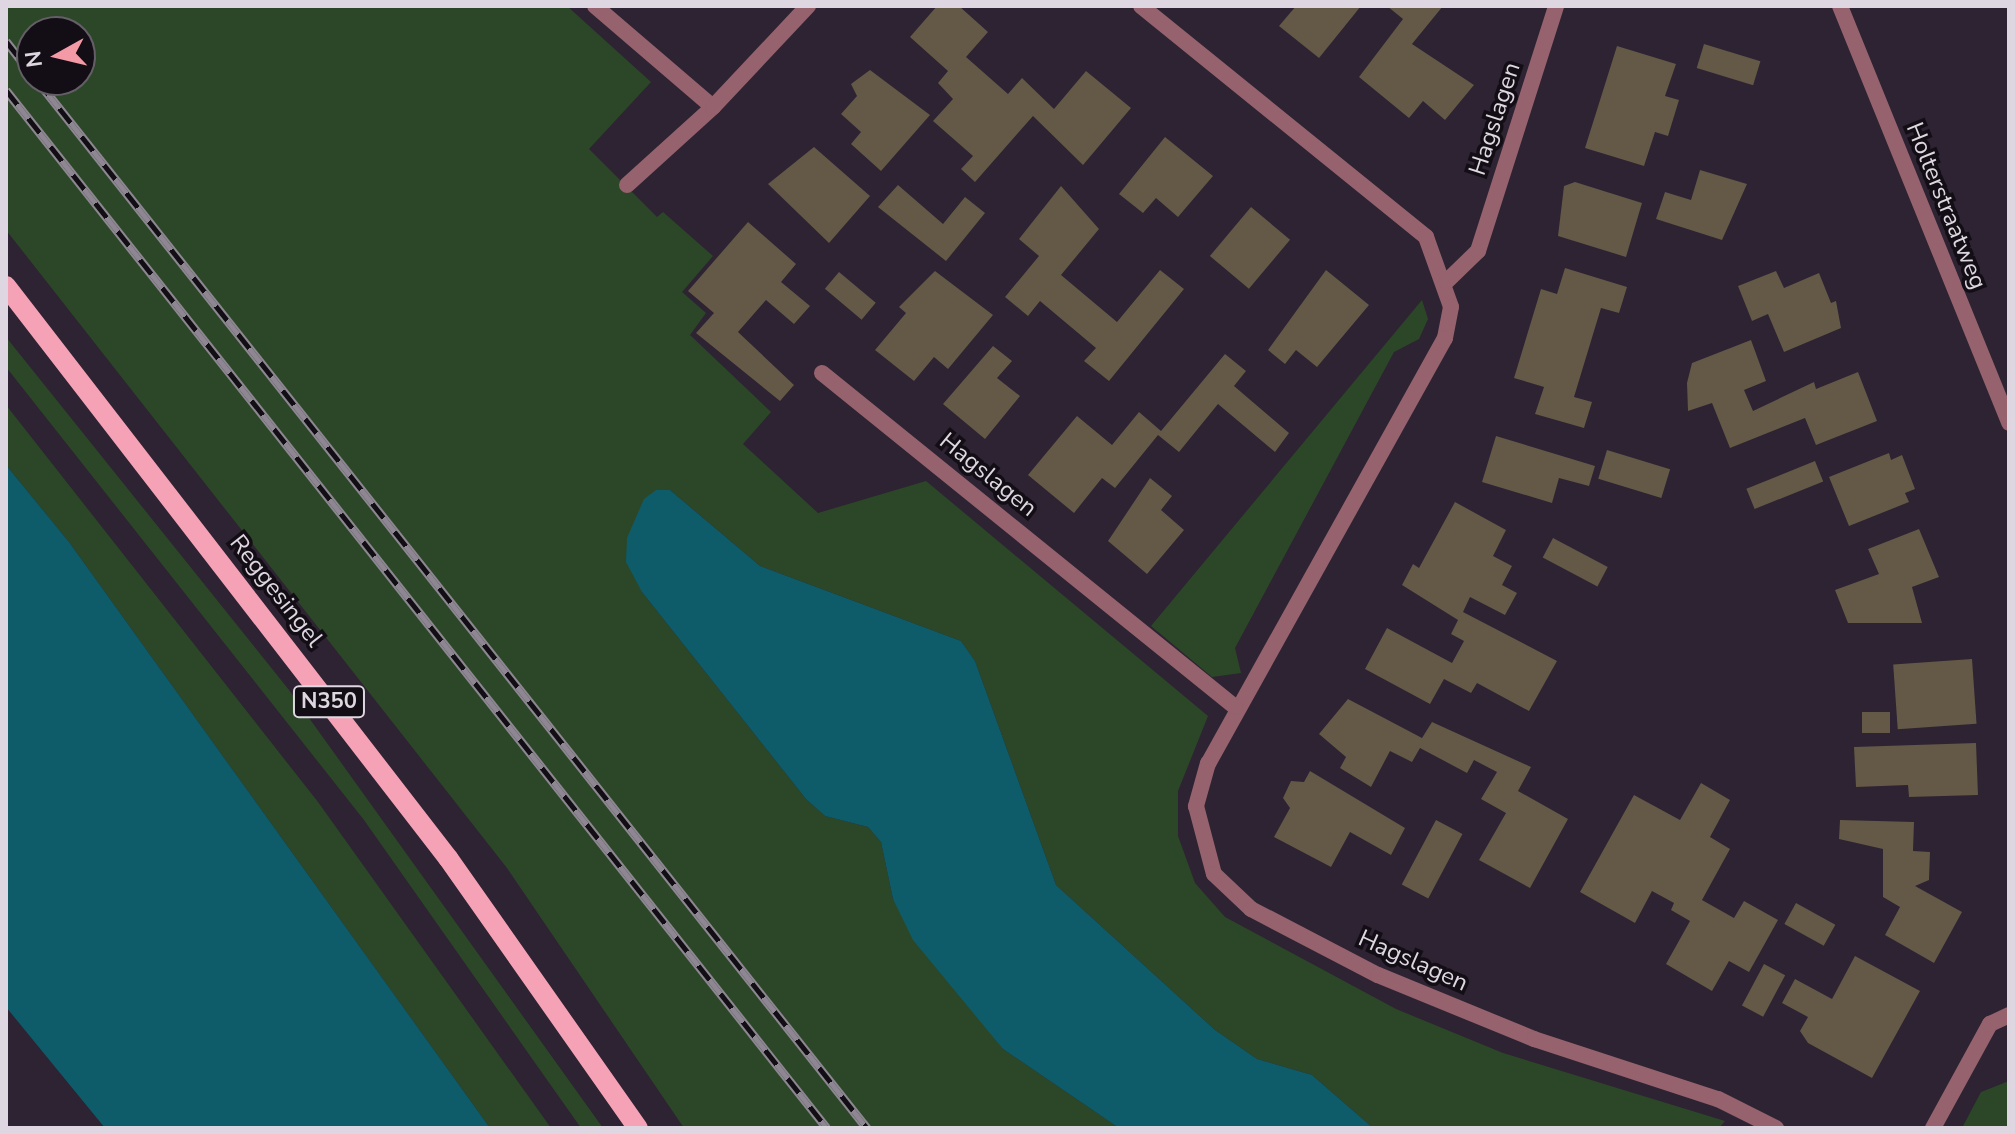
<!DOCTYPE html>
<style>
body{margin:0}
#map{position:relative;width:2015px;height:1134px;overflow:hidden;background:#2d2332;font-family:"Nunito Sans",sans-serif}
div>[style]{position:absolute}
.green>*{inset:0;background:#2c4728}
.water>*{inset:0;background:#0e5c69}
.building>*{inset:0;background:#645846;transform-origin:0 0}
.minor>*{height:16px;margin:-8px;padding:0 8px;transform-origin:8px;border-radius:8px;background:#95626d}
.tertiary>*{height:16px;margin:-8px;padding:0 8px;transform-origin:8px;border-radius:8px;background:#95626d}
.primary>*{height:20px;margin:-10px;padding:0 10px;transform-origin:10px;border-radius:10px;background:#f6a2b6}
.rail>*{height:9px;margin-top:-4.5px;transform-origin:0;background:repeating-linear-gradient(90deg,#130e15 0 18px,#8e8692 0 36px);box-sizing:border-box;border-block:2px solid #8e8692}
span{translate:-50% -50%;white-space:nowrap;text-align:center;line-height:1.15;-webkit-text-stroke:7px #130e15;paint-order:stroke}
.shield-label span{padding:2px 6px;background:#130e15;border:2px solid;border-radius:6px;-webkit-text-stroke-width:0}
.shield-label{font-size:22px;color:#ded7e1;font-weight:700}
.street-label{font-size:24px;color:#ded7e1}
.frame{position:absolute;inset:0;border:8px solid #ded7e1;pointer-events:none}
.north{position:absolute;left:16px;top:16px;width:80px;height:80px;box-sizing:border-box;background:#130e15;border:2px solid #645e67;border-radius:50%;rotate:262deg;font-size:22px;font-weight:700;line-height:32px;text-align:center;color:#ded7e1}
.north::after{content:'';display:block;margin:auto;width:28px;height:36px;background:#f49aa6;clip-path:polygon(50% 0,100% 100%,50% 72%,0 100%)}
</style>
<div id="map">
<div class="green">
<div style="clip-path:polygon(evenodd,6px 6px,567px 6px,651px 82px,589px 149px,657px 217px,663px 212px,713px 256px,682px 292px,706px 313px,690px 335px,771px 412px,743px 444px,818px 513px,926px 481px,1208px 716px,1178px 791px,1178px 836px,1195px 883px,1225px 917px,1396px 1009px,1503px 1053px,1725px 1121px,1719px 1128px,1373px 1128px,1312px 1075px,1257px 1059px,1215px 1030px,1056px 885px,975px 661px,961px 641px,760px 566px,670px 490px,642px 592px,806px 799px,825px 816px,868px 827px,881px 842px,893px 899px,1003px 1049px,1119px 1128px,684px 1128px,507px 868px,6px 230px,6px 6px,32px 32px,80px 32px,80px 80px,32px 80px,32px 32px)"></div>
<div style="clip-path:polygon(1422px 300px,1428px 319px,1419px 339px,1394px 352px,1235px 648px,1241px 673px,1212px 677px,1151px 626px)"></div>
<div style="clip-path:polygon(6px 337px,289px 690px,603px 1128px,581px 1128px,364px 820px,6px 367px)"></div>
<div style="clip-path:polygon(6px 405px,318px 802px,551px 1128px,490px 1128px,69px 542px,6px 465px)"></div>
<div style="clip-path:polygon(2009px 1081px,2009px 1128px,1962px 1128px,1981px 1092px)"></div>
</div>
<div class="water">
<div style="clip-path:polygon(6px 465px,69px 542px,490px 1128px,105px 1128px,6px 1007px)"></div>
<div style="clip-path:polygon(656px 490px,670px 490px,760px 566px,961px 641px,975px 661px,1056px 885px,1215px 1030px,1257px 1059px,1312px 1075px,1373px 1128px,1119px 1128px,1003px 1049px,913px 940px,893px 899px,881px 842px,868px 827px,825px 816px,806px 799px,642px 592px,626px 562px,627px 538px,644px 499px)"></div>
</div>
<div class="building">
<div style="clip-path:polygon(937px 6px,959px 6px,988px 32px,966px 57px,1008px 94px,1022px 78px,1054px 109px,1086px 71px,1131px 108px,1083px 165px,1033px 116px,975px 182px,961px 169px,973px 156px,933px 121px,953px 99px,938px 83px,948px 71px,910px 37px)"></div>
<div style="clip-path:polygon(1296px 6px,1361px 6px,1319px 58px,1279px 26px)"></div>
<div style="clip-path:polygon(1387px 6px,1443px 6px,1412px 44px,1474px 85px,1445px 120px,1423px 101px,1409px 118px,1359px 77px,1403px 19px)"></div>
<div style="left:1704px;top:44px;width:59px;height:25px;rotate:17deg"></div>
<div style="clip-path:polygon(1617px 46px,1676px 64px,1665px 96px,1679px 100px,1668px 136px,1655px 132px,1644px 166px,1585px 148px)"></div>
<div style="clip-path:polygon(870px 70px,930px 115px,881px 171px,851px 144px,861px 132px,841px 114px,857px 96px,851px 84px)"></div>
<div style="clip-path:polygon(1165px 137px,1213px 176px,1178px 217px,1156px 198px,1143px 213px,1119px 194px)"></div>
<div style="clip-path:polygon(814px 147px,870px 196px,829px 243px,768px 184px)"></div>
<div style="clip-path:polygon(1700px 170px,1747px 184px,1722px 240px,1656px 219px,1665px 192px,1691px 200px)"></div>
<div style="clip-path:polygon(1575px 182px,1642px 203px,1626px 257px,1558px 236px,1564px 186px)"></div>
<div style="clip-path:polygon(898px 185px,943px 224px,965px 197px,985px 213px,946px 261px,878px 207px)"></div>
<div style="clip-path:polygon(1061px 186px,1099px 229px,1061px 275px,1117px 322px,1160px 270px,1184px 289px,1109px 381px,1084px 361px,1096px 348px,1040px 301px,1028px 316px,1005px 297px,1039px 256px,1019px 239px)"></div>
<div style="left:1251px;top:207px;width:51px;height:64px;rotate:40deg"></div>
<div style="clip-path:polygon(748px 222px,796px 264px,781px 282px,810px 306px,794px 324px,766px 300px,738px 332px,794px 385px,780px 401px,696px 333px,714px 313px,688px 291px)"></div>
<div style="clip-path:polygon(1565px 268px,1627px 287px,1619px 313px,1601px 308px,1574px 397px,1592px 402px,1584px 428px,1535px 414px,1544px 387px,1514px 378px,1541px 289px,1557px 294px)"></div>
<div style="clip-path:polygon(1326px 270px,1369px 305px,1317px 367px,1296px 350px,1285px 364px,1268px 350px)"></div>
<div style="clip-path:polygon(935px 271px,993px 315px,948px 369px,934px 357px,914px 381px,875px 350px,906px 313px,899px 307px)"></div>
<div style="clip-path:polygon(1776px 271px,1784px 288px,1819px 273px,1831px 303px,1836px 301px,1841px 328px,1784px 352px,1768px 314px,1752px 321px,1738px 286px)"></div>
<div style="left:839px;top:272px;width:48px;height:22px;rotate:40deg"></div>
<div style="clip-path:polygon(1751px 340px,1766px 381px,1744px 390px,1753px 411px,1814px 382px,1816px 389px,1858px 372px,1877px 421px,1816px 445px,1805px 418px,1730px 448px,1712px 403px,1688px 411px,1687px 383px,1692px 363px)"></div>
<div style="clip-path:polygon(993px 346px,1012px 361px,997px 378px,1020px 396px,985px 439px,943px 404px)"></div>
<div style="clip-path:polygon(1225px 354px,1246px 371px,1234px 386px,1289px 433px,1275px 452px,1218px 404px,1179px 452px,1158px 435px,1115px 488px,1102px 478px,1074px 513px,1028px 475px,1077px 416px,1112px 445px,1139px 412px,1161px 431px)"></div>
<div style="clip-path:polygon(1496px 436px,1595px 466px,1589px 486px,1559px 478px,1552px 503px,1482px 482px)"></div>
<div style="left:1607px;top:450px;width:66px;height:30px;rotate:17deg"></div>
<div style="clip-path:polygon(1889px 453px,1891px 460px,1902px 455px,1915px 489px,1905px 493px,1909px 502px,1849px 526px,1829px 477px)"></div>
<div style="left:1815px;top:461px;width:22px;height:74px;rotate:68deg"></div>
<div style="clip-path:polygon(1150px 478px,1172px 496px,1161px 510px,1184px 530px,1147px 574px,1108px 541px)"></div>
<div style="clip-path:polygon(1455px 502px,1506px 530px,1493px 556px,1512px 566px,1502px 585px,1517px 593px,1505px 615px,1470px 597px,1463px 612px,1557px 661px,1529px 711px,1477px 683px,1471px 693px,1444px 679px,1430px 704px,1365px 669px,1387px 628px,1452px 663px,1464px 641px,1451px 634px,1458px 620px,1402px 585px,1413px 564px,1419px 568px)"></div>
<div style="clip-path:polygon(1919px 529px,1939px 577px,1912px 587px,1922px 623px,1848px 623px,1835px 590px,1879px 574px,1868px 549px)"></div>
<div style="left:1553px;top:538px;width:62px;height:22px;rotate:28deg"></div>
<div style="left:1972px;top:659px;width:65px;height:79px;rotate:86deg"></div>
<div style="clip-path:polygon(1348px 699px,1422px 738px,1432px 722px,1531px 767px,1518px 791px,1568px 819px,1530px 888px,1479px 860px,1506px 813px,1481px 799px,1497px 772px,1474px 760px,1467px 773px,1420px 748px,1412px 762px,1390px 751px,1371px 787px,1340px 768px,1346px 757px,1319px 734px)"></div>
<div style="left:1862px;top:712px;width:28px;height:21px"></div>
<div style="clip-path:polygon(1976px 743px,1978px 795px,1909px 797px,1908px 785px,1856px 787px,1854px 747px)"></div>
<div style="clip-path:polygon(1310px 771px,1405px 828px,1391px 855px,1350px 832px,1331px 867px,1274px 837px,1290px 808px,1283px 798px,1291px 781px,1304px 782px)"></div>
<div style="clip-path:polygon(1701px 783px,1730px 800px,1710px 837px,1730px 849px,1702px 900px,1734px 918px,1744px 901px,1778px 920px,1749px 972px,1729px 961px,1712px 991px,1666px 964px,1690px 921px,1671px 910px,1674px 903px,1652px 891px,1635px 923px,1580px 892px,1634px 795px,1680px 820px)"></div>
<div style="left:1436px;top:820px;width:30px;height:73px;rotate:28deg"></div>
<div style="clip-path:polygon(1840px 820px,1914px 822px,1913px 851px,1930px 852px,1929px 880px,1915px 886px,1962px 912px,1934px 963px,1885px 935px,1900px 907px,1883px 897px,1883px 849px,1839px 839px)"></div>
<div style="left:1796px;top:903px;width:45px;height:24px;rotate:29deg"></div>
<div style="clip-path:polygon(1855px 956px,1920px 991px,1872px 1078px,1808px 1043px,1800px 1031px,1808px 1017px,1782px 1003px,1795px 979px,1832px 999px)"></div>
<div style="left:1764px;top:964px;width:24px;height:47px;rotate:28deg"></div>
</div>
<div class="minor">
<div style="left:595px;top:6px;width:155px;rotate:40.6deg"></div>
<div style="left:1141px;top:6px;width:367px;rotate:39deg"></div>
<div style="left:1426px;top:237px;width:74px;rotate:70.3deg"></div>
<div style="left:1451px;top:307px;width:32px;rotate:101deg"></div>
<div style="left:1445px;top:338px;width:487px;rotate:119.1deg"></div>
<div style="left:1208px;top:763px;width:45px;rotate:105.6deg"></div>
<div style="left:1196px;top:806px;width:70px;rotate:75.2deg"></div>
<div style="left:1214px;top:874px;width:51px;rotate:43.4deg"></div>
<div style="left:1251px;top:909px;width:143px;rotate:27.5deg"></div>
<div style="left:1378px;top:975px;width:169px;rotate:22.3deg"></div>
<div style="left:1534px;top:1039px;width:194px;rotate:18.1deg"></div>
<div style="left:1718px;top:1099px;width:65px;rotate:26.6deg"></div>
<div style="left:627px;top:185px;width:116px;rotate:-42.2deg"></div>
<div style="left:713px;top:107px;width:139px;rotate:-46.8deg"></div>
<div style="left:1447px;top:281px;width:43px;rotate:-44.1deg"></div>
<div style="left:1478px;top:251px;width:257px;rotate:-72.3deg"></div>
<div style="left:822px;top:373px;width:531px;rotate:38.96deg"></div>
<div style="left:1933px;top:1128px;width:119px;rotate:-61.3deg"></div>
<div style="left:1990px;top:1024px;width:21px;rotate:-25deg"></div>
</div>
<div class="tertiary">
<div style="left:1840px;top:6px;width:450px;rotate:67.9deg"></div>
</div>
<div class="primary">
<div style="left:6px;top:286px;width:723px;rotate:52.31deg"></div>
<div style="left:448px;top:858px;width:330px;rotate:54.9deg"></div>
</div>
<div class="rail">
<div style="left:6px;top:41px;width:42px;rotate:51.8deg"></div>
<div style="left:37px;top:80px;width:1337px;rotate:51.62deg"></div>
<div style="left:6px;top:90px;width:1323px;rotate:51.66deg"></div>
</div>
<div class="shield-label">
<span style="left:329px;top:702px">N350</span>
</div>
<div class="street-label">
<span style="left:1495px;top:119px;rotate:-72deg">Hagslagen</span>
<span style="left:1946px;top:206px;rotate:68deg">Holterstraatweg</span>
<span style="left:988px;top:475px;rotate:39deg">Hagslagen</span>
<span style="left:276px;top:591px;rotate:52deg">Reggesingel</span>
<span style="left:1413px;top:961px;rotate:24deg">Hagslagen</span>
</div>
<div class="frame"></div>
<div class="north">N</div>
</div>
